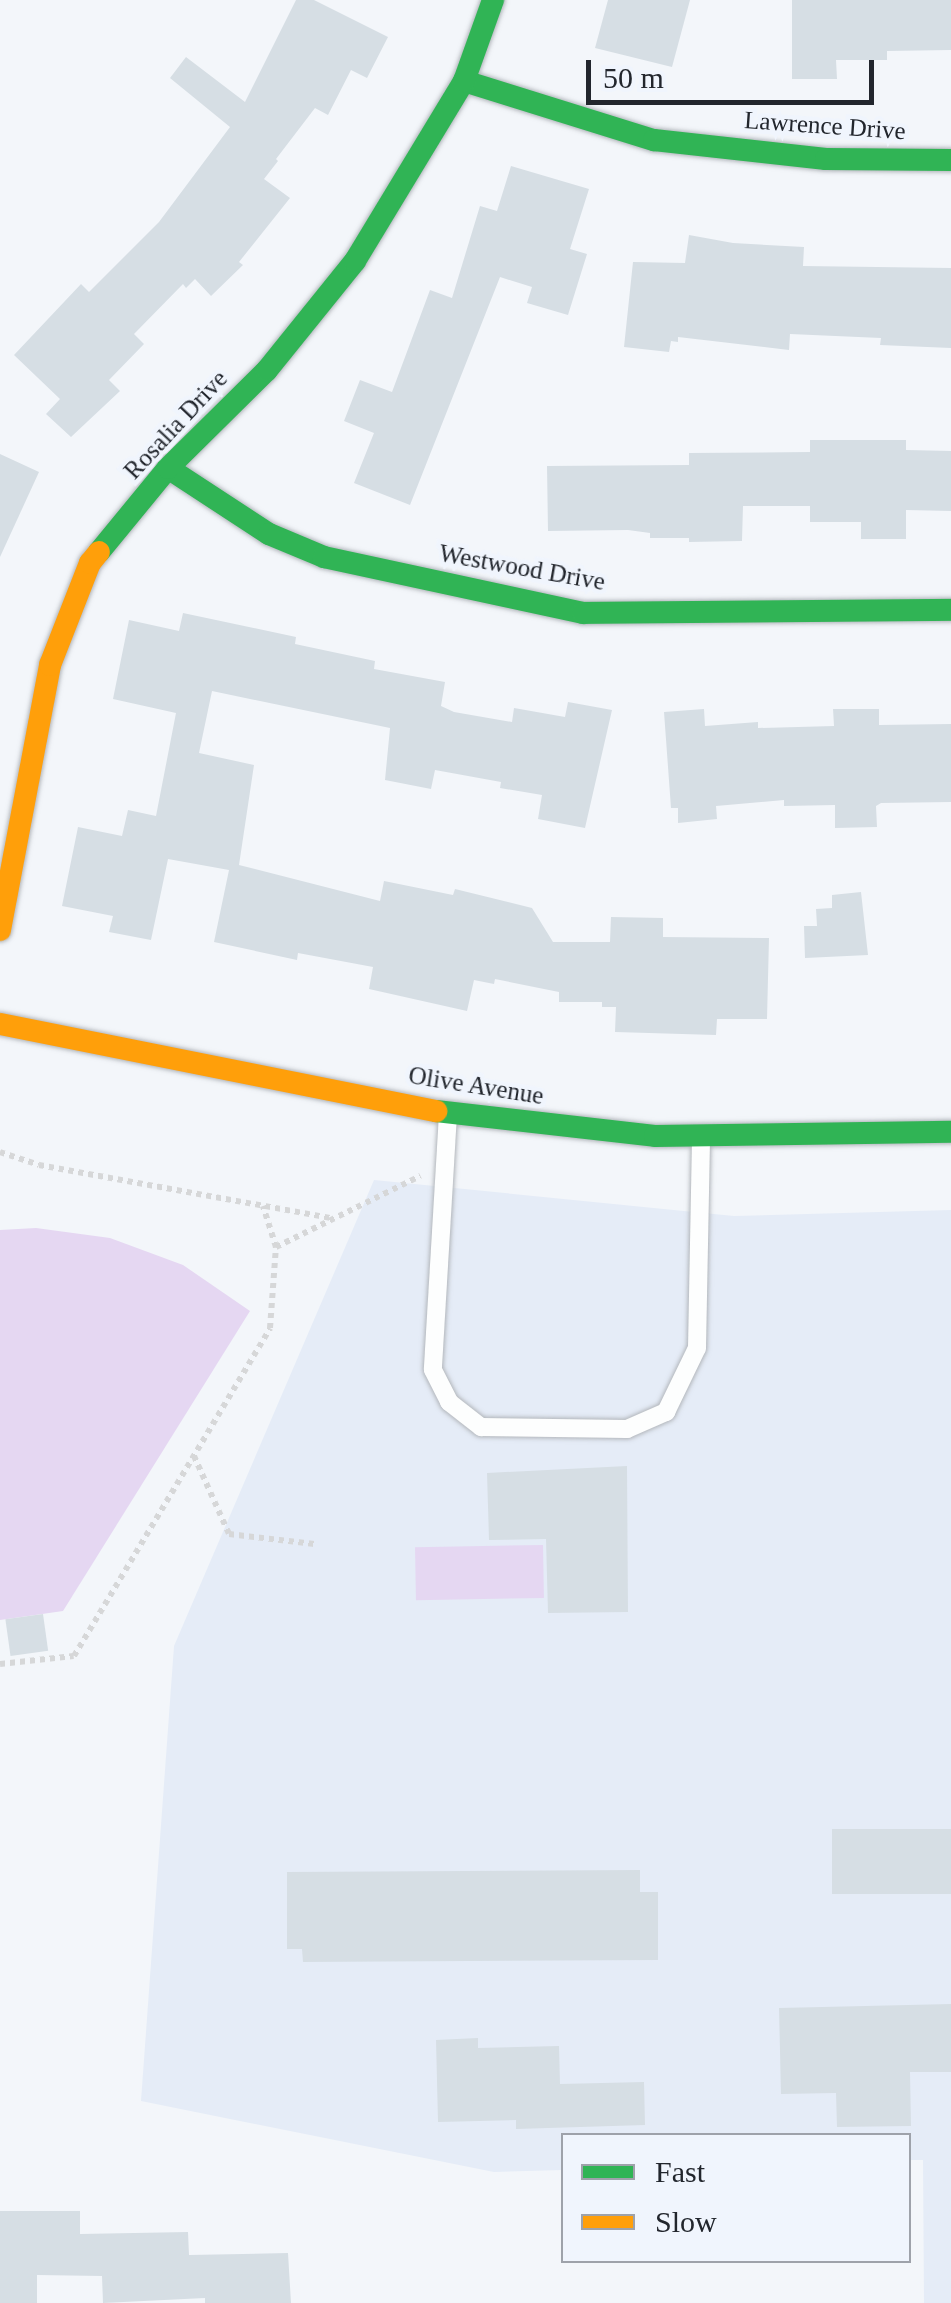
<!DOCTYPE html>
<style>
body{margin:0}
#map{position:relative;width:951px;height:2303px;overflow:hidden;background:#f3f6fa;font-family:"Times New Roman",serif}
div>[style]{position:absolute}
.built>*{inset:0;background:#e5ecf7}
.green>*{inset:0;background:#e5d7f2;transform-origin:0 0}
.building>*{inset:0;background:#d6dee4;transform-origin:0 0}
.path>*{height:6px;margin-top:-3px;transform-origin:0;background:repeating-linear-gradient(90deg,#d6d7d8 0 5px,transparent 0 10px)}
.roads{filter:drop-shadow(0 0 2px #b3b7bc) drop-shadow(0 0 2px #b3b7bc)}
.lane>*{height:18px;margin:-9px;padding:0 9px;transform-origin:9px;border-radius:9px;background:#fdfefe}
.fast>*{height:22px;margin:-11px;padding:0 11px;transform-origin:11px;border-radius:11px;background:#30b455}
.slow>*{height:22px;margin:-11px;padding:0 11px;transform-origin:11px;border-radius:11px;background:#ff9f0a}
span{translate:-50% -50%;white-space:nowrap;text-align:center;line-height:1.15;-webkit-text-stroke:9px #f0f5fd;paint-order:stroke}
.street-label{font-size:25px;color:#22262d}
.legend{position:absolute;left:561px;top:2133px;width:350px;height:130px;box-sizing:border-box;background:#f0f5fd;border:2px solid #9ea2aa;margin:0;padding:12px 18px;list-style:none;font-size:30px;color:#22262d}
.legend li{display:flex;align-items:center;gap:20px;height:50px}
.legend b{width:50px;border:2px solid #9ea2aa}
.scale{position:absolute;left:586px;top:60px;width:288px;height:45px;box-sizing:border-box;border:5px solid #22262d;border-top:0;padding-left:12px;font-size:30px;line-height:35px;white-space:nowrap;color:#22262d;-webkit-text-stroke:8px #f0f5fd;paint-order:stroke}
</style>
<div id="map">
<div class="built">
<div style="clip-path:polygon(374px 1180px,734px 1216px,951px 1210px,951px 2303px,924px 2303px,923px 2160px,909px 2160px,908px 2136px,564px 2136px,563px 2170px,494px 2172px,141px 2101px,174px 1646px)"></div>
</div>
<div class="green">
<div style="clip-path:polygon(36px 1228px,110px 1238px,183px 1265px,250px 1311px,63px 1611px,0 1620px,0 1230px)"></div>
<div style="left:543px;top:1545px;width:53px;height:128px;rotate:89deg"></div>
</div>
<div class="building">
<div style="clip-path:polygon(296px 0,314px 0,388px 37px,367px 78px,351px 70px,328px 115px,315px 108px,276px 159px,278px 161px,264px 179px,290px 198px,239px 262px,243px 265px,211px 296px,195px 279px,186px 288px,183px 284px,134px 334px,144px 344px,109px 380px,120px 391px,71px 437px,46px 414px,60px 399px,14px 355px,81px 284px,89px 292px,159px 222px,230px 127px,170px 78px,186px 57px,245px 102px)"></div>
<div style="clip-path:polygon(608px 0,690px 0,672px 67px,595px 48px)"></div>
<div style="clip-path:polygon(792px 0,951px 0,951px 50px,887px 51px,887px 60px,836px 60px,837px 79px,792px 79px)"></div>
<div style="clip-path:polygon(511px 166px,589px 189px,570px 249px,587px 254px,568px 315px,527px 303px,532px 287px,500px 277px,410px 505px,354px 483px,374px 433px,344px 421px,360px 380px,392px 392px,430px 290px,452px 298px,480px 206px,497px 211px)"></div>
<div style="clip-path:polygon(689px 235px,733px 243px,804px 247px,803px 266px,951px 268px,951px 348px,880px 345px,881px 338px,790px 334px,789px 350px,678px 337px,678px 342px,671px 341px,669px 352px,624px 347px,633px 262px,685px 263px)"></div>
<div style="clip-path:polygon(810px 440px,906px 440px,906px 450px,951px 451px,951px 511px,906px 510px,906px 539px,861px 539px,861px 522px,810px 522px,810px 506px,743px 506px,742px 541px,689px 542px,689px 538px,650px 538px,650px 533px,628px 530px,548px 531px,547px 466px,689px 465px,689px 453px,810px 452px)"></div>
<div style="clip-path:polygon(0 454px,39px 472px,0 557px)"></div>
<div style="clip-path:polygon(183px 613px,296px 637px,295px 644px,375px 661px,374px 669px,445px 682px,441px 706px,454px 712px,512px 722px,514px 708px,565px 717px,568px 702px,612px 710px,585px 828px,538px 819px,542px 795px,500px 788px,501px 782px,435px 770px,431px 789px,385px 780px,390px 728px,212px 691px,199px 753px,254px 765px,239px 865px,380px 901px,384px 881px,453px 895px,455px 889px,532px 908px,553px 942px,610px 942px,611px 917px,663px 918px,663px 937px,769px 938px,767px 1019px,717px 1019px,716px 1035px,615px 1032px,616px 1007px,602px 1007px,602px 1002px,559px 1002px,559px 992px,495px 979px,494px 984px,474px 980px,467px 1011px,369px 989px,373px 967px,298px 953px,297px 960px,214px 942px,229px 870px,168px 859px,151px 940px,109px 932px,113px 916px,62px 906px,78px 827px,122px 836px,128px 810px,156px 816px,176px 713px,113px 699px,129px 620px,179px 631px)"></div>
<div style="clip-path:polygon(704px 709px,705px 726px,758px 722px,758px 728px,834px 726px,833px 709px,879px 709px,879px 725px,951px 724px,951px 802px,881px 803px,876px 806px,877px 827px,835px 828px,835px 805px,784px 806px,784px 800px,716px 806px,717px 819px,678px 823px,678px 808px,671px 808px,664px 712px)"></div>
<div style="clip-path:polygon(861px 892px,868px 955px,805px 958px,804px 926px,817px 926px,816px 909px,832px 908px,832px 895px)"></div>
<div style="clip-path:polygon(627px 1466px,628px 1612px,548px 1613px,546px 1539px,489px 1540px,487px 1473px)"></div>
<div style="left:43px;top:1614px;width:37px;height:38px;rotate:82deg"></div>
<div style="left:951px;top:1829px;width:65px;height:119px;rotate:90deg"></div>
<div style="clip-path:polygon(640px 1870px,640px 1892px,658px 1892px,658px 1960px,303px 1962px,302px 1949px,287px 1949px,287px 1872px)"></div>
<div style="clip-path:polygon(951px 2004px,951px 2072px,910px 2072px,911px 2126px,837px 2127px,836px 2093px,781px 2094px,779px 2008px)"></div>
<div style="clip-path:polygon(478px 2038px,478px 2048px,559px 2046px,560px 2084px,644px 2082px,645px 2125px,516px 2129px,516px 2120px,438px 2122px,436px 2040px)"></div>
<div style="clip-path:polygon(0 2211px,80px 2211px,80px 2234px,188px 2232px,189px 2255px,288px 2253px,291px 2303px,205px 2303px,205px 2298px,103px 2303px,102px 2276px,37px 2275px,37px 2303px,0 2303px)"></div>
</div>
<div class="path">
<div style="left:0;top:1152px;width:41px;rotate:18.4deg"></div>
<div style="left:39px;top:1165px;width:297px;rotate:10.3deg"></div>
<div style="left:276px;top:1247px;width:161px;rotate:-26.2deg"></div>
<div style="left:194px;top:1456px;width:85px;rotate:65.8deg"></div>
<div style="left:229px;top:1534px;width:86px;rotate:6.7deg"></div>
<div style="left:0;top:1664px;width:74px;rotate:-6.2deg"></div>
<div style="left:74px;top:1656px;width:382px;rotate:-59.1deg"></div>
<div style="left:270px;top:1328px;width:81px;rotate:-85.8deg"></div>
<div style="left:276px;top:1247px;width:43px;rotate:-107.6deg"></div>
</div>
<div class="roads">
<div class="lane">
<div style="left:448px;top:1114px;width:256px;rotate:93.4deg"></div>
<div style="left:433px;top:1370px;width:36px;rotate:63deg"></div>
<div style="left:449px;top:1402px;width:41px;rotate:38deg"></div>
<div style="left:481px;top:1427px;width:146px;rotate:0.8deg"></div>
<div style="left:627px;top:1429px;width:43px;rotate:-23.6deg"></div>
<div style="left:666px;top:1412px;width:71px;rotate:-64.2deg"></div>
<div style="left:697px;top:1348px;width:212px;rotate:-88.9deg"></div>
</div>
<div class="fast">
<div style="left:464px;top:81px;width:199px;rotate:17.3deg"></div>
<div style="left:654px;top:140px;width:173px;rotate:6.3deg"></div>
<div style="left:826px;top:159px;width:125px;rotate:0.5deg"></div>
<div style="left:168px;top:468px;width:121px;rotate:33.2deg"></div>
<div style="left:269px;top:534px;width:60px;rotate:22.7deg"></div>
<div style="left:324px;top:557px;width:265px;rotate:12.2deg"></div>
<div style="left:583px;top:613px;width:368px;rotate:-0.5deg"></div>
<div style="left:99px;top:552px;width:109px;rotate:-50.6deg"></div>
<div style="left:168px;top:468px;width:139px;rotate:-44.7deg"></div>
<div style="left:267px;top:370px;width:140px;rotate:-51.1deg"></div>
<div style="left:355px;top:261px;width:210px;rotate:-58.8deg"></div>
<div style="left:464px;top:81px;width:86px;rotate:-70.3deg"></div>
<div style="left:436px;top:1111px;width:220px;rotate:6.5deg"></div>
<div style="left:655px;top:1136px;width:296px;rotate:-0.8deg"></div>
</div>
<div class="slow">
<div style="left:0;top:930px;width:270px;rotate:-79.3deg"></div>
<div style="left:50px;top:665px;width:110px;rotate:-68.6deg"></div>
<div style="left:90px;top:563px;width:14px;rotate:-51deg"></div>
<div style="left:0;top:1024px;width:445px;rotate:11.3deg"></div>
</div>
</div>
<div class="street-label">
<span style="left:825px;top:126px;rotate:4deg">Lawrence Drive</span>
<span style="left:176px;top:425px;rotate:-47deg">Rosalia Drive</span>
<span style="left:522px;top:568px;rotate:10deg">Westwood Drive</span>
<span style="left:476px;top:1086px;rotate:9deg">Olive Avenue</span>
</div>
<ul class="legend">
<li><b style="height:12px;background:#30b455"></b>Fast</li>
<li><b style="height:12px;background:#ff9f0a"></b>Slow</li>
</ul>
<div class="scale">50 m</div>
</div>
